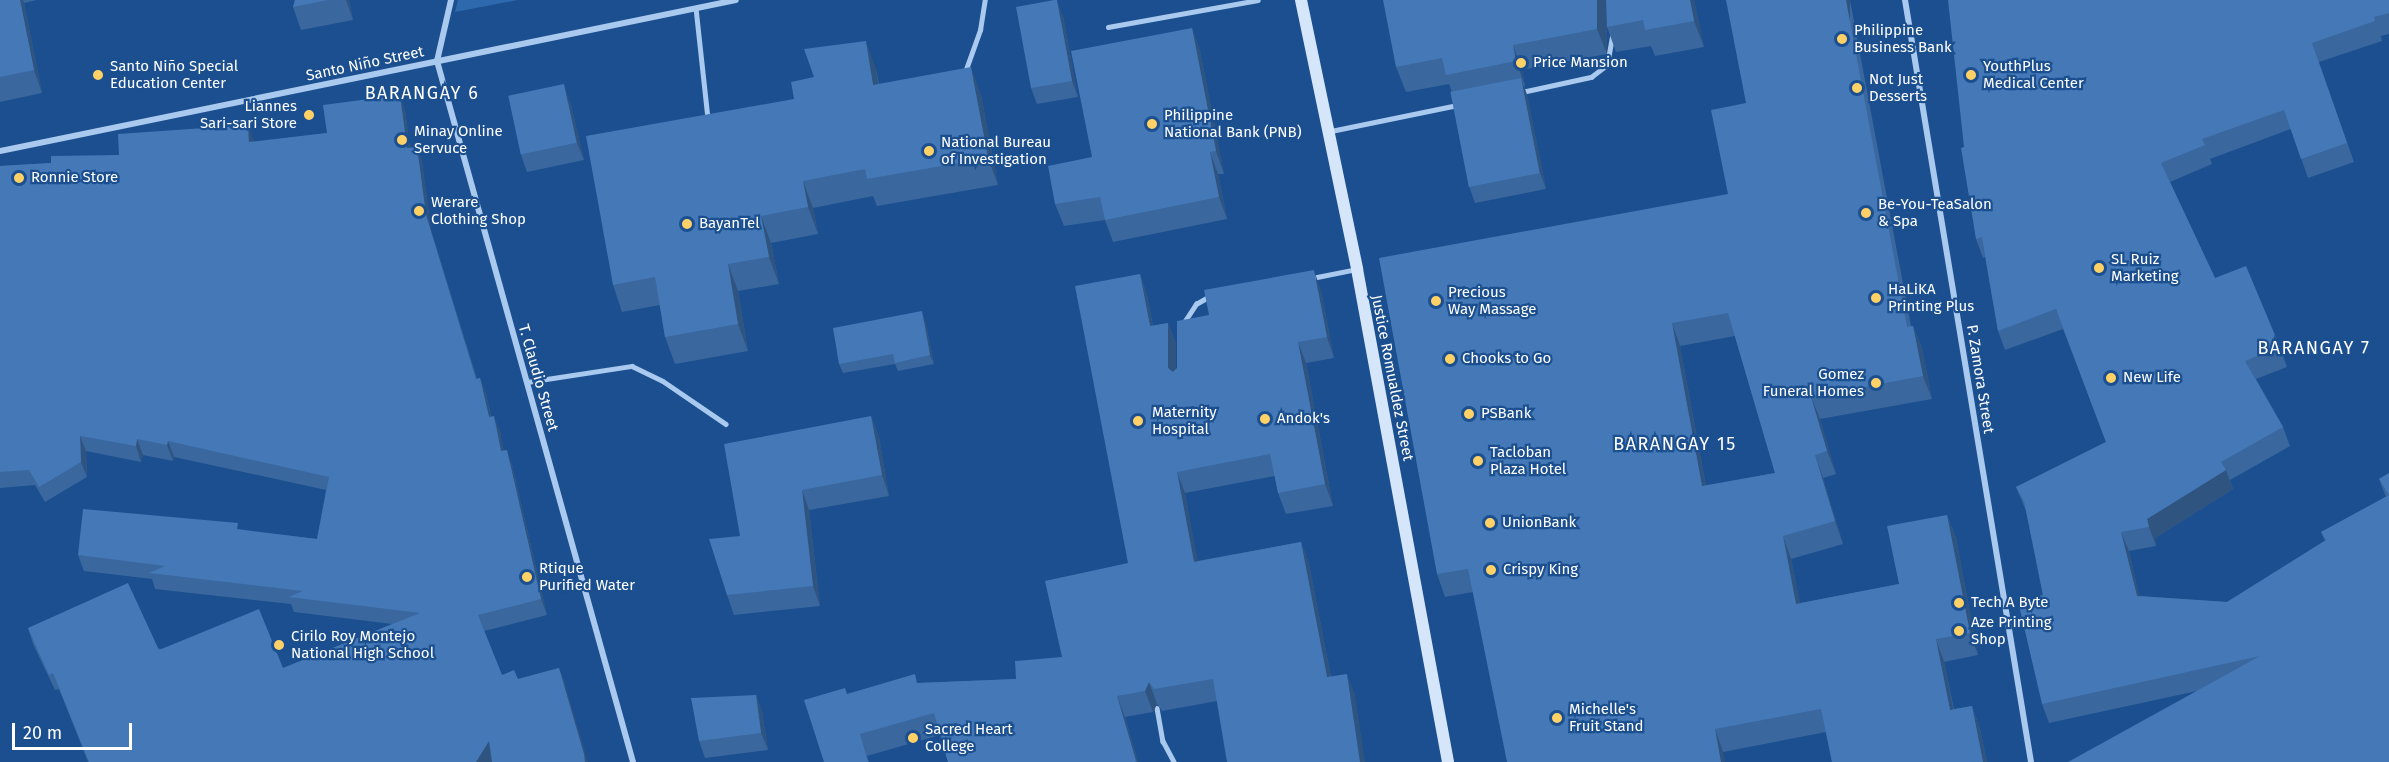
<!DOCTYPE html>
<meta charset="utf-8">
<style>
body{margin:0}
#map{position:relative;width:2389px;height:762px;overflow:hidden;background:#1b4f8f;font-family:"Fira Sans",sans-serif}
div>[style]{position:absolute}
.green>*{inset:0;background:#2e69ad}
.service>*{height:4.5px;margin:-2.25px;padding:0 2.25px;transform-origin:2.25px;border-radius:2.25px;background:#a9c9ee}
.minor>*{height:6px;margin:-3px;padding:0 3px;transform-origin:3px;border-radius:3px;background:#a9c9ee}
.secondary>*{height:12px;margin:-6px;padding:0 6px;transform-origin:6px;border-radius:6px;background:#d6e6fa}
.wall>*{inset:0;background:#3a679d}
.shaded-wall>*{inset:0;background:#305480;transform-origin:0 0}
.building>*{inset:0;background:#4478b7;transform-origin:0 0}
.dots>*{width:16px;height:16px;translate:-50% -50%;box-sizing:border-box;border:3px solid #1b4f8f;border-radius:50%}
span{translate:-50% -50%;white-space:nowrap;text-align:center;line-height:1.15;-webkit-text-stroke:4.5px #1b4f8f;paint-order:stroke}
.poi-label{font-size:15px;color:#fff}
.left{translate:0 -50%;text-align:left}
.right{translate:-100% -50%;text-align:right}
.street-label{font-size:15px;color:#fff}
.quarter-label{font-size:18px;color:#fff;letter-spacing:1.5px}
.scale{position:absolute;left:12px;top:723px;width:120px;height:27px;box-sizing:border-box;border:3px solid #fff;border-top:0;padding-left:8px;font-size:18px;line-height:21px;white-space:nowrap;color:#fff;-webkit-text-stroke:4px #1b4f8f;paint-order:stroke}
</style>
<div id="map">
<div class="green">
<div style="clip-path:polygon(458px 0,518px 0,455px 12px)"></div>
</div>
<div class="service">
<div style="left:696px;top:8px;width:112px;rotate:83.8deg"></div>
<div style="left:1108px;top:27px;width:152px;rotate:-10.2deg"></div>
<div style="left:965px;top:72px;width:45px;rotate:-70.3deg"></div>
<div style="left:980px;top:30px;width:30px;rotate:-81deg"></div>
<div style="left:1522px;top:92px;width:71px;rotate:-12.3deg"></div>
<div style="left:1591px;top:77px;width:20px;rotate:-37deg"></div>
<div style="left:1607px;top:65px;width:29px;rotate:-80deg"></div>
<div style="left:1331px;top:131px;width:130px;rotate:-11.6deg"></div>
<div style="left:1312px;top:278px;width:46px;rotate:-11.3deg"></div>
<div style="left:1183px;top:324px;width:24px;rotate:-57deg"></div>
<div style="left:1196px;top:304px;width:16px;rotate:-30deg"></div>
<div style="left:527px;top:382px;width:106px;rotate:-8.7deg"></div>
<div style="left:632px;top:366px;width:34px;rotate:26deg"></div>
<div style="left:663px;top:381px;width:76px;rotate:34.3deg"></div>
<div style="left:1157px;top:708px;width:34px;rotate:80deg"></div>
<div style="left:1163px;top:741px;width:24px;rotate:62deg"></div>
</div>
<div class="minor">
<div style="left:451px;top:0;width:63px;rotate:102.9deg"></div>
<div style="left:437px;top:61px;width:728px;rotate:74.38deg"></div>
<div style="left:1905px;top:0;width:772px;rotate:80.61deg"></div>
<div style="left:0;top:151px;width:751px;rotate:-11.59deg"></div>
</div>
<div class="secondary">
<div style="left:1301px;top:0;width:275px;rotate:78.2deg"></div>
<div style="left:1357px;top:269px;width:501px;rotate:79.54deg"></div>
</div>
<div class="wall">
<div style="clip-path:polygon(0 0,37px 0,24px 3px,42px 93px,0 102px)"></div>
<div style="clip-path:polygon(295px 0,349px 0,353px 20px,301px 30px,293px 7px)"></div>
<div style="clip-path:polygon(1606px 0,1607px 54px,1522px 70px,1525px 86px,1524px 86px,1527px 95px,1546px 189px,1475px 203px,1469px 186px,1452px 92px,1449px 84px,1406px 92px,1396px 67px)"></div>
<div style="clip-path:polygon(1694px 0,1704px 47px,1655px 56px,1651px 46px,1616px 52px,1607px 27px)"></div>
<div style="clip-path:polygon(evenodd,1846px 0,1850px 0,1911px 326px,1913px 326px,1922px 348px,1932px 399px,1820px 419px,1836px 474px,1823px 478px,1843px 544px,1791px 559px,1800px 603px,1899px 584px,1947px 515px,1956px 538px,1978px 655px,1944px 662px,1954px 709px,1972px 706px,1980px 729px,1987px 762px,1832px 762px,1826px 732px,1723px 752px,1473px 592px,1445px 597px,1437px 574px,1728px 194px,1746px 103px,1846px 0,1735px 336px,1775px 473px,1706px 486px,1680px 346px,1735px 336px)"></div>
<div style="clip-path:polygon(2389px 0,2389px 34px,2381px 36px,2382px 41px,2319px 62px,2354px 162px,2308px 178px,2291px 129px,2210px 159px,2212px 164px,2170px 182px,2215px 278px,2280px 347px,2287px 367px,2256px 379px,2283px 427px,2290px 446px,2230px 480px,2233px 489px,2155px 538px,2156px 546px,2129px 551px,2139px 596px,2227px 602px,2325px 541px,2321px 532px,2386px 497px,2379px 479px,2389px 473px,2389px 762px,2197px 691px,2049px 723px,2042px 704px,2043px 595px,2026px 511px,2016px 487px,2106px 442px,2063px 329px,2005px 350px,1998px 331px,1985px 257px,1983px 258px,1976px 239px,1964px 147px)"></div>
<div style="clip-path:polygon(1063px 16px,1078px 97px,1037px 104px,1031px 88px)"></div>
<div style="clip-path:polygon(1192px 28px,1200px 51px,1224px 174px,1218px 174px,1227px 219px,1113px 242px,1105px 220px,1064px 226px,1055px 204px)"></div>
<div style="clip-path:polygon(876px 69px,879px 84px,981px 95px,998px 185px,877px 206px,873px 196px,813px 208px,818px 234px,771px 243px,779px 284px,738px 291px,748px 351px,675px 364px,665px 337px,660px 305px,622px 312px,613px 285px,794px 99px)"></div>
<div style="clip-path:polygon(570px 101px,584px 160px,527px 172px,521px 155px)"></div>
<div style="clip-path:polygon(405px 110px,410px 148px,417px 147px,422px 162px,431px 230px,477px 379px,480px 378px,486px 393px,491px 416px,500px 431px,503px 450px,512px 465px,547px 615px,484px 631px,502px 675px,518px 679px,559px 668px,565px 684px,492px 762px,88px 762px,59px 689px,55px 690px,33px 644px,28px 628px,283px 668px,392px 624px,294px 612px,291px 604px,155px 589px,152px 579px,84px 571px,78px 555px,240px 530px,317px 539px,326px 490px,174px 457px,173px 461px,143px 455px,141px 462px,86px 451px,87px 477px,45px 502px,35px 485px,0 488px,0 166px,51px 163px,119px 155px,254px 142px,327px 133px)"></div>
<div style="clip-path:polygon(1140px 274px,1147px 295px,1153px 326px,1168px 323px,1176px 344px,1176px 369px,1321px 291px,1334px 358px,1306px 363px,1333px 506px,1286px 514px,1278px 493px,1275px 476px,1185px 493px,1197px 561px,1301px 542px,1309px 564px,1331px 677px,1355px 695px,1217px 701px,1162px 711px,1157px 704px,1153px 712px,1125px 717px,1138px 762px,948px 762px,940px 735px,867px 756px,869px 762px,824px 762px,847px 694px,918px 683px,1016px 679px,1062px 657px,1128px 563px)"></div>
<div style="clip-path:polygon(925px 320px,934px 364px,898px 371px,895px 364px,843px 373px,839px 364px)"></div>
<div style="clip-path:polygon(871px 416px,879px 437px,889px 496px,809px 510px,820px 606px,734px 615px,727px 595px,740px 536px)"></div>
<div style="clip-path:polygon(756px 695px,762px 712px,768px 750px,705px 758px,699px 741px)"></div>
</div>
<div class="shaded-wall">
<div style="clip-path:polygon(20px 0,23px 0,24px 3px,42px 93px,34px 70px)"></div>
<div style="clip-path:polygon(346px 0,349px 0,353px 20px)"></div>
<div style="clip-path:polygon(1057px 0,1063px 16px,1078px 97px,1072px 81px)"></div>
<div style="clip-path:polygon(1597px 0,1606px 0,1607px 54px,1597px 29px)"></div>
<div style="clip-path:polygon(1690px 0,1694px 0,1704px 47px,1694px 21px)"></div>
<div style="left:1846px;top:0;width:4px;height:333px"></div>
<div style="clip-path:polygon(1192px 28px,1200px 51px,1224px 174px,1216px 151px)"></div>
<div style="clip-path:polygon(866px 41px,876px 69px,882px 112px,873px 85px)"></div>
<div style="clip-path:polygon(1513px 45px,1522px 70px,1525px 86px,1516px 61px)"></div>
<div style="clip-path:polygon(971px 67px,981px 95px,998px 185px,988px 158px)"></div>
<div style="clip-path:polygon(1521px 78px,1527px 95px,1546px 189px,1540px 173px)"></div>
<div style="clip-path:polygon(564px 84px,570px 101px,584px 160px,577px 143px)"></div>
<div style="clip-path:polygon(400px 95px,405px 110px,412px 164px,407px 148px)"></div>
<div style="clip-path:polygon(248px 125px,254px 141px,255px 158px,249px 142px)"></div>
<div style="clip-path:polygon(417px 147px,422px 162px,431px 230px,481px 394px,476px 379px,426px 215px)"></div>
<div style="clip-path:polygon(1210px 152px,1218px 174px,1227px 219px,1219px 197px)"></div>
<div style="clip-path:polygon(803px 181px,813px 208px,818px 234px,808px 207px)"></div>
<div style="clip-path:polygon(761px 216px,771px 243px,779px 284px,769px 257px)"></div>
<div style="clip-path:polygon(728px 264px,738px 291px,748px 351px,738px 324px)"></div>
<div style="clip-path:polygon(1314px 270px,1321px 291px,1334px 358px,1327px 337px)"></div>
<div style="clip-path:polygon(1140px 274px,1147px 295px,1157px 348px,1150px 326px)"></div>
<div style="clip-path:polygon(922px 311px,925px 320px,934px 364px,930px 355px)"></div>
<div style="clip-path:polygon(1168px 323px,1176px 344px,1176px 389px,1168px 368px)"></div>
<div style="clip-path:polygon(1672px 323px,1680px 346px,1710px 509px,1702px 486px)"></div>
<div style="clip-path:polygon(1913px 326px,1922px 348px,1932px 399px,1923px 376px)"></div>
<div style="clip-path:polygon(1298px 342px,1306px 363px,1333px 506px,1325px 484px)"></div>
<div style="clip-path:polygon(480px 378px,486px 393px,494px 432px,489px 417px)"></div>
<div style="clip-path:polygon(1811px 397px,1820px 419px,1836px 474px,1827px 451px)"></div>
<div style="clip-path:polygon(494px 416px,500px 431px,507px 466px,501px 451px)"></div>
<div style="clip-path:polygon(871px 416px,879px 437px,889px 496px,882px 475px)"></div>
<div style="clip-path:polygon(80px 436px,86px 451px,87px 477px,81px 462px)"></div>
<div style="clip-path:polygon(137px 439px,143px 455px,141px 462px,136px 446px)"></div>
<div style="clip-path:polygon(168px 441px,174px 457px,173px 461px,167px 445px)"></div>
<div style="clip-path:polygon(507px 450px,512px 465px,547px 615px,541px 599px)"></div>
<div style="clip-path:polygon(1815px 455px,1823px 478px,1843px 544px,1835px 521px)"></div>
<div style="clip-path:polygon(2226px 470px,2233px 489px,2155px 538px,2156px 546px,2149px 527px,2147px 519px)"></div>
<div style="clip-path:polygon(1177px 472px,1185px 493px,1202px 583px,1194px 562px)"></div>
<div style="clip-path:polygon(802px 490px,809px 510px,820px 606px,813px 586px)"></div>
<div style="clip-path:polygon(1947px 515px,1956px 538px,1978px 655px,1970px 633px)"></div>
<div style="clip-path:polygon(2121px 532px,2129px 551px,2144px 615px,2137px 596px)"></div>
<div style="clip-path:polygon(1783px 536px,1791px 559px,1805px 627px,1796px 604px)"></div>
<div style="clip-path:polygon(1301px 542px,1309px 564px,1335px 698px,1327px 677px)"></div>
<div style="clip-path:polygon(1936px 639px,1944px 662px,1958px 733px,1950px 710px)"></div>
<div style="clip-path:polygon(559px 668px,565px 684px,588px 762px,585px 762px)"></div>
<div style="clip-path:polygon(1347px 674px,1355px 695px,1365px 762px,1360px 762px)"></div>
<div style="clip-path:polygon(1149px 682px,1157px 704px,1153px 712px,1145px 691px)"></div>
<div style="clip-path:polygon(756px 695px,762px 712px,768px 750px,761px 733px)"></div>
<div style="clip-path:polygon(1117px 696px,1125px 717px,1138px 762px,1136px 761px)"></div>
<div style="clip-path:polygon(1972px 706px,1980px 729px,1987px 762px,1983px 762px)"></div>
<div style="clip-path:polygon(1715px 729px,1723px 752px,1725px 762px,1721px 762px)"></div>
<div style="clip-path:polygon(489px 741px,495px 757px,492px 762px,476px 762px)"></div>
</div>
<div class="building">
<div style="clip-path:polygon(0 0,20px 0,34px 70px,0 77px)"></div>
<div style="clip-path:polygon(295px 0,328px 0,293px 7px)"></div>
<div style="clip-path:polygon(1054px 0,1057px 0,1072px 81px,1031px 88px,1016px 7px)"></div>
<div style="clip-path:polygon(1383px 0,1597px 0,1597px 29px,1513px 45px,1516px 61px,1446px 75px,1442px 58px,1396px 67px)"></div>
<div style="clip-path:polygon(1606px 0,1690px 0,1694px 21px,1645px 30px,1643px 20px,1607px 27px)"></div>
<div style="clip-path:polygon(evenodd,1726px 0,1846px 0,1907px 327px,1913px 326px,1923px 376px,1811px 397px,1827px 451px,1815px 455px,1835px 521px,1783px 536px,1796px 604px,1899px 584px,1887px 526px,1947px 515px,1970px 633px,1936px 639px,1950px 710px,1972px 706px,1983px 762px,1832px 762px,1821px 709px,1715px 729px,1721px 762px,1507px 762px,1468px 569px,1437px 574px,1379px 258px,1728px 194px,1711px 110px,1746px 103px,1726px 0,1728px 313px,1775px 473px,1702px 486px,1672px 323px,1728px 313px)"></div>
<div style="clip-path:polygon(1948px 0,2389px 0,2389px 13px,2374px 17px,2375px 21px,2312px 43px,2347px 143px,2301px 159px,2284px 110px,2202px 139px,2205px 145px,2161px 163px,2215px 278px,2246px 266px,2280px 347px,2245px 361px,2283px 427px,2221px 462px,2226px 470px,2147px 519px,2149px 527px,2121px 532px,2137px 596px,2227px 602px,2326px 540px,2321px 532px,2389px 495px,2389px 762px,2068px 762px,2260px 656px,2042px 704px,2018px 601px,2043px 595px,2024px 501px,2016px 487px,2106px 442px,2056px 309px,1998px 331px,1982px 237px,1976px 239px,1961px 148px,1964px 147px)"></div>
<div style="clip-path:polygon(1192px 28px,1216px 151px,1210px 152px,1219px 197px,1105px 220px,1100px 197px,1055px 204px,1048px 166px,1092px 157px,1071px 51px)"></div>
<div style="clip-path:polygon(866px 41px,873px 85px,971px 67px,988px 158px,867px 179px,865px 169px,803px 181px,808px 207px,761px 216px,769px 257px,728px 264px,738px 324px,665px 337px,655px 277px,613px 285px,586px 136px,794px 99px,791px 82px,814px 77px,804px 49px)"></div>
<div style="left:1521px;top:78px;width:97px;height:72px;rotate:79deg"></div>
<div style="left:564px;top:84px;width:60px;height:57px;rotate:78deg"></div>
<div style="clip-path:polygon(400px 95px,407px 148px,417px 147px,426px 215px,476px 379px,480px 378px,489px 417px,494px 416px,501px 451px,507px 450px,541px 599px,478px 615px,502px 675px,514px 670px,518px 679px,559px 668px,584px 754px,585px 762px,492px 762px,489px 741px,476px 762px,89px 762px,53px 673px,49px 675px,28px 628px,128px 583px,159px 650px,259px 609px,283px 668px,420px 613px,289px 597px,303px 591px,149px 573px,165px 566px,78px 555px,83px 509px,238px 523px,237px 529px,317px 539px,329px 477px,168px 441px,167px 445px,137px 439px,136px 446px,80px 436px,81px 462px,39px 487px,29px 470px,0 472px,0 166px,51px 163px,51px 156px,119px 155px,118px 134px,248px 125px,249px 142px,327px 133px,323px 105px)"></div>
<div style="clip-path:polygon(1314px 270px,1327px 337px,1298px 342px,1325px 484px,1278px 493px,1270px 454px,1177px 472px,1194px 562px,1301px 542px,1327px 677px,1347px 674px,1360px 762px,1227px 762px,1213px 679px,1154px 689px,1149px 682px,1145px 691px,1117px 696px,1136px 761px,1134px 762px,948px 762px,934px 713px,860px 734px,868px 762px,824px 762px,804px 700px,845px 688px,847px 694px,915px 674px,917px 683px,1016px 679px,1015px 661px,1062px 657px,1045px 581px,1128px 563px,1075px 286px,1140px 274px,1150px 326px,1168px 323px,1168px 368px,1173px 372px,1177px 368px,1177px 321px,1209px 315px,1204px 290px)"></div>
<div style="clip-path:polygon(922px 311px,930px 355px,895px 363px,893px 354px,839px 364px,833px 328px)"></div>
<div style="clip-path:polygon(871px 416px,882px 475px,802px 490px,813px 586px,727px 595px,709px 539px,740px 536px,724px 444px)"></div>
<div style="clip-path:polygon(2389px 473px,2389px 495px,2379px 479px)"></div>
<div style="clip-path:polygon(756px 695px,761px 733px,699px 741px,691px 698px)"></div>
</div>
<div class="dots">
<div style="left:1842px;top:39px;background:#ffd166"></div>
<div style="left:1521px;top:63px;background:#ffd166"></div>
<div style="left:98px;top:75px;background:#ffd166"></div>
<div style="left:1971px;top:75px;background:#ffd166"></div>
<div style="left:1857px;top:88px;background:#ffd166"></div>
<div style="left:309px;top:115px;background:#ffd166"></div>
<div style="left:1152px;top:124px;background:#ffd166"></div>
<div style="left:402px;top:140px;background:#ffd166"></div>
<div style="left:929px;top:151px;background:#ffd166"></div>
<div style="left:19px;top:178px;background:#ffd166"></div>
<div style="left:419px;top:211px;background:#ffd166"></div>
<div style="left:1866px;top:213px;background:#ffd166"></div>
<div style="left:687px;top:224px;background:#ffd166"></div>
<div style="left:2099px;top:268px;background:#ffd166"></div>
<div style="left:1876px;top:298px;background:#ffd166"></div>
<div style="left:1436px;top:301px;background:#ffd166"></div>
<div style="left:1450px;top:359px;background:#ffd166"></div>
<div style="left:2111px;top:378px;background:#ffd166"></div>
<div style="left:1876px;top:383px;background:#ffd166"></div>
<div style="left:1469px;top:414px;background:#ffd166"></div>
<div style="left:1265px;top:419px;background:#ffd166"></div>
<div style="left:1138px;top:421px;background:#ffd166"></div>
<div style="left:1478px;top:461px;background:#ffd166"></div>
<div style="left:1490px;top:523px;background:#ffd166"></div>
<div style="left:1491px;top:570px;background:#ffd166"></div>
<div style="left:527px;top:577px;background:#ffd166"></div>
<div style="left:1959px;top:603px;background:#ffd166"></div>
<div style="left:1959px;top:631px;background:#ffd166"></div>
<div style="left:279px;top:645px;background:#ffd166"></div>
<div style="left:1557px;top:718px;background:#ffd166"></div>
<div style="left:913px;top:738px;background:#ffd166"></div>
</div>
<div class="poi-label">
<span class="left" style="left:1854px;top:39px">Philippine<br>Business Bank</span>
<span class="left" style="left:1533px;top:63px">Price Mansion</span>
<span class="left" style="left:110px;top:75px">Santo Niño Special<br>Education Center</span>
<span class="left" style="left:1983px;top:75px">YouthPlus<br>Medical Center</span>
<span class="left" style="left:1869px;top:88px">Not Just<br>Desserts</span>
<span class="right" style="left:297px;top:115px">Liannes<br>Sari-sari Store</span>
<span class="left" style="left:1164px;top:124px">Philippine<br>National Bank (PNB)</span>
<span class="left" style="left:414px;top:140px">Minay Online<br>Servuce</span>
<span class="left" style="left:941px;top:151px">National Bureau<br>of Investigation</span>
<span class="left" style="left:31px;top:178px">Ronnie Store</span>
<span class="left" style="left:431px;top:211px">Werare<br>Clothing Shop</span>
<span class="left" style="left:1878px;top:213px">Be-You-TeaSalon<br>&amp; Spa</span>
<span class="left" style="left:699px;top:224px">BayanTel</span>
<span class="left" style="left:2111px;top:268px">SL Ruiz<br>Marketing</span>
<span class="left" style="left:1888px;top:298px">HaLiKA<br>Printing Plus</span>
<span class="left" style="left:1448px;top:301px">Precious<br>Way Massage</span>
<span class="left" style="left:1462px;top:359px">Chooks to Go</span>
<span class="right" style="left:1864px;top:383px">Gomez<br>Funeral Homes</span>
<span class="left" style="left:2123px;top:378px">New Life</span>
<span class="left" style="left:1152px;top:421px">Maternity<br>Hospital</span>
<span class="left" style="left:1481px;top:414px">PSBank</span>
<span class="left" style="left:1277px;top:419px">Andok's</span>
<span class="left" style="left:1490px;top:461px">Tacloban<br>Plaza Hotel</span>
<span class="left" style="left:1502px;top:523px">UnionBank</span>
<span class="left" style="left:539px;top:577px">Rtique<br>Purified Water</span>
<span class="left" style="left:1503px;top:570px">Crispy King</span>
<span class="left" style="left:1971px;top:603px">Tech A Byte</span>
<span class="left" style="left:1971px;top:631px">Aze Printing<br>Shop</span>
<span class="left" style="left:291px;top:645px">Cirilo Roy Montejo<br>National High School</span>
<span class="left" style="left:1569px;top:718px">Michelle's<br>Fruit Stand</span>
<span class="left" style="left:925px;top:738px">Sacred Heart<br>College</span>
</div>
<div class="street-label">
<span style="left:365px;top:64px;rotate:-12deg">Santo Niño Street</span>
<span style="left:538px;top:378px;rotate:74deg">T. Claudio Street</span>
<span style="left:1392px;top:378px;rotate:79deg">Justice Romualdez Street</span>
<span style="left:1980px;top:379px;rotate:81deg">P. Zamora Street</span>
</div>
<div class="quarter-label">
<span style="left:422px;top:93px">BARANGAY 6</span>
<span style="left:2314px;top:348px">BARANGAY 7</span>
<span style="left:1675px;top:444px">BARANGAY 15</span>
</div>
<div class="scale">20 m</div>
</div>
